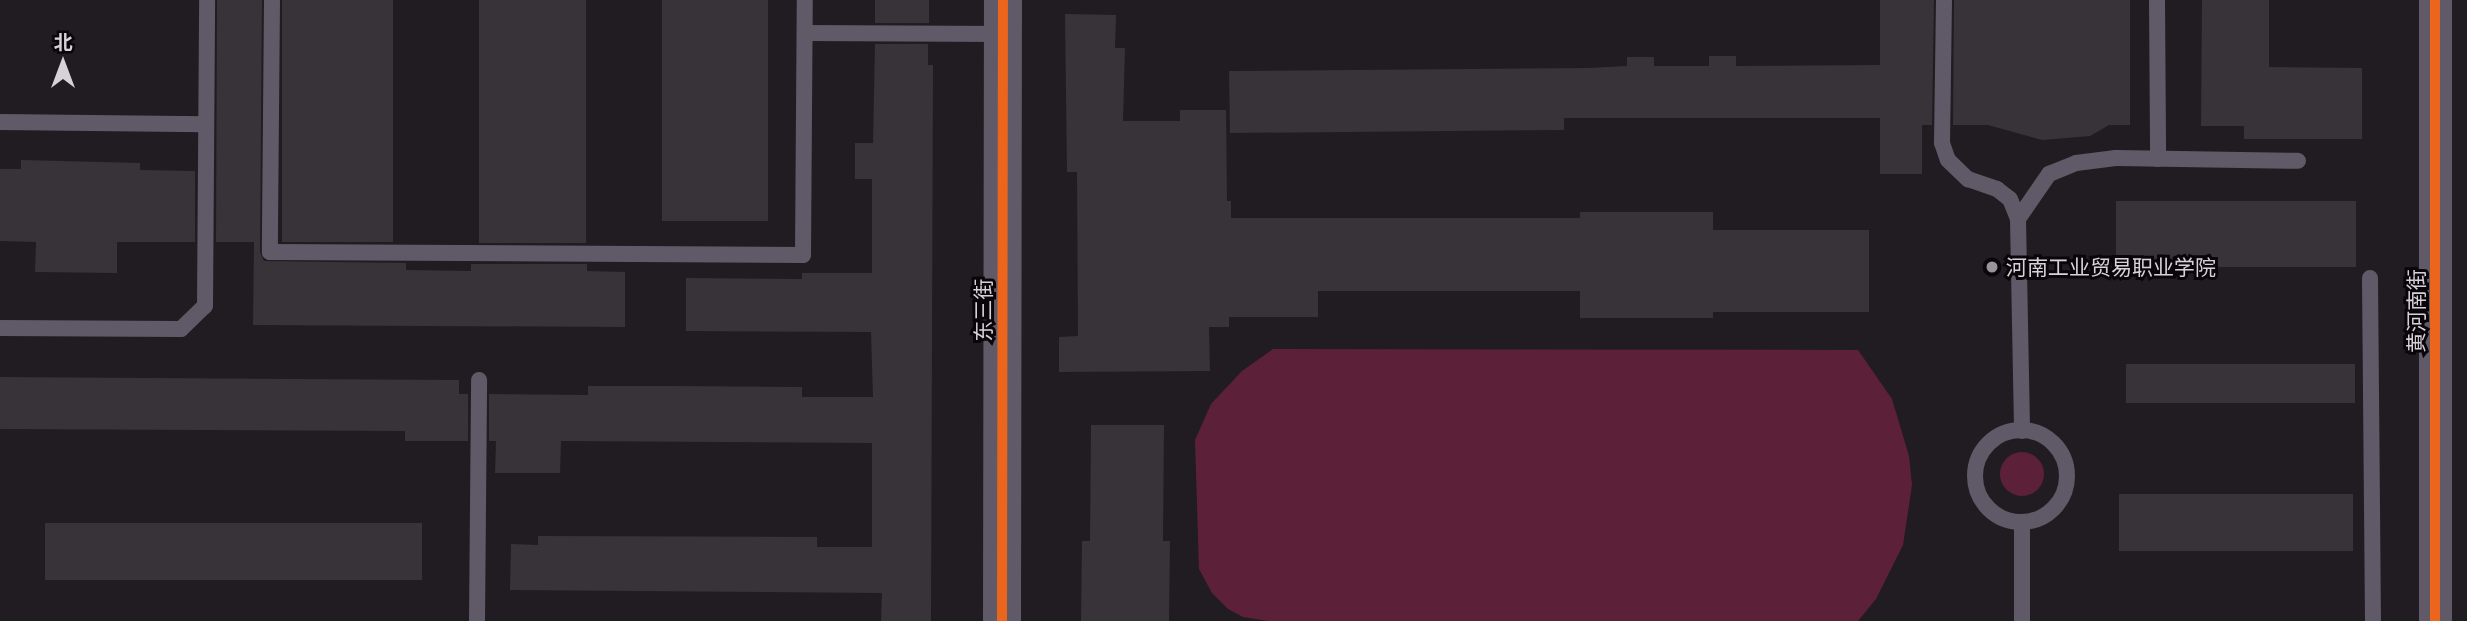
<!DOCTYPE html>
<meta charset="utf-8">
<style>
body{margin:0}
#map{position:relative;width:2467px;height:621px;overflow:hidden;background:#211c21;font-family:"Asap Condensed","Noto Sans SC",sans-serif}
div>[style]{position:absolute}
.green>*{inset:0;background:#5d2039}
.round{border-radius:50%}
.building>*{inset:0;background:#383338;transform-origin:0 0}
.service>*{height:16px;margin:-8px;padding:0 8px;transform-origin:8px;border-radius:8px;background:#605a68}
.service>.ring{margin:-8px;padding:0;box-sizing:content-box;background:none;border:16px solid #605a68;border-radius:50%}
.minor>*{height:33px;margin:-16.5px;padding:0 16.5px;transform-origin:16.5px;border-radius:16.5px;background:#605a68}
.tertiary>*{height:38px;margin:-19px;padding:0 19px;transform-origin:19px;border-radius:19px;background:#605a68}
.cycleway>*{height:10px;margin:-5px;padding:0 5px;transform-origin:5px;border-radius:5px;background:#eb651d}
.dots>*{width:19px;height:19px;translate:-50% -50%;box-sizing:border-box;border:4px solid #09060a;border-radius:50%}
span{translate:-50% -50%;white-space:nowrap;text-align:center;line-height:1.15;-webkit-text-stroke:6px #09060a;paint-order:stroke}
.poi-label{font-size:21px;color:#d8d1d9}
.left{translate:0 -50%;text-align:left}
.street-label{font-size:21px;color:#d8d1d9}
.north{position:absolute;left:28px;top:28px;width:70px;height:70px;-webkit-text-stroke:5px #09060a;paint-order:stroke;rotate:0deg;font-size:19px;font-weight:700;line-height:28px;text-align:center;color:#d8d1d9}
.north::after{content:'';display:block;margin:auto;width:24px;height:32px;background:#d8d1d9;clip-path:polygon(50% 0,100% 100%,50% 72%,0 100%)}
</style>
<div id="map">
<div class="green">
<div style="clip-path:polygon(1273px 349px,1858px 350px,1892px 399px,1909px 456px,1912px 485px,1903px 545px,1876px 599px,1858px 621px,1268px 621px,1243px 617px,1228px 609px,1212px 593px,1199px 569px,1195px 440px,1211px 404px,1242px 371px)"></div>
<div class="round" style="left:2000px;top:452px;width:44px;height:44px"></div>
</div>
<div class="building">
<div style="clip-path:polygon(217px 0,262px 0,260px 252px,264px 261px,406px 263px,406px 270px,471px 271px,471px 264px,587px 264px,587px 271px,625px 272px,625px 327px,253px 325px,254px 242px,216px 242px)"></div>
<div style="left:282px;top:0;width:111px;height:242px"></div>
<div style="left:479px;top:0;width:107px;height:243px"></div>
<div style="left:662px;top:0;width:106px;height:221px"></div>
<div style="left:875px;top:0;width:54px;height:23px"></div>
<div style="clip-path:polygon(1880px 0,1934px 0,1932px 125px,1922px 125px,1922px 174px,1880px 174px,1880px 118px,1564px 118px,1564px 130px,1230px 133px,1229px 71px,1589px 68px,1627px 66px,1627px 57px,1654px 57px,1654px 66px,1709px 66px,1709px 56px,1736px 56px,1736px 66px,1880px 65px)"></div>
<div style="clip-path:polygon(1954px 0,2130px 0,2130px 125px,2109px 125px,2090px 136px,2042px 140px,1988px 125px,1953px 125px)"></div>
<div style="clip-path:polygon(2202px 0,2269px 0,2269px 67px,2362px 68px,2362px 139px,2244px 139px,2244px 126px,2201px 126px)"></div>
<div style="clip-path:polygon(1065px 14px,1116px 15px,1115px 48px,1125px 48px,1123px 121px,1180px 121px,1180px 110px,1226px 110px,1227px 201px,1231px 201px,1231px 218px,1580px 218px,1580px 212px,1713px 212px,1713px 230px,1869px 230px,1869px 312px,1713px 312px,1713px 318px,1580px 318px,1580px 291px,1318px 291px,1318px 317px,1229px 317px,1229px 327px,1209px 327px,1210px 371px,1059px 372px,1059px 337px,1078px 336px,1077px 172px,1067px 172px)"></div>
<div style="clip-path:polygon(875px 44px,928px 44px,928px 65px,933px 65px,931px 621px,881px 621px,882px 593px,510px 590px,511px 544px,538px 545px,538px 536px,817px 537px,817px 547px,872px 547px,872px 443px,561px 441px,560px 473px,495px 473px,496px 441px,489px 441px,489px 394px,588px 395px,588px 386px,675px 386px,802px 387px,802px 397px,873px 397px,871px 332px,686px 331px,686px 278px,802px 279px,802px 273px,872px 273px,872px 179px,855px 179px,855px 143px,873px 143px)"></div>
<div style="clip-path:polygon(21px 160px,140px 163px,140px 170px,195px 171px,195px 242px,117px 242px,117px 273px,35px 272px,36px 242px,0 241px,0 169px,21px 169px)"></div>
<div style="left:2116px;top:201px;width:240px;height:66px"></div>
<div style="left:2126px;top:364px;width:229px;height:39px"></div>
<div style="clip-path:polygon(0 377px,459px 380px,459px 394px,468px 394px,468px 441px,405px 441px,405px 431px,0 429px)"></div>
<div style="clip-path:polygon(1091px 425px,1164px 425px,1163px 541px,1170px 541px,1169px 621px,1081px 621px,1082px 541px,1090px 541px)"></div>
<div style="left:2119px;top:494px;width:234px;height:57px"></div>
<div style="left:45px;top:523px;width:377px;height:57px"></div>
</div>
<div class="service">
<div style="left:272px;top:0;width:252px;rotate:90.5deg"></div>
<div style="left:270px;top:252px;width:533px;rotate:0.32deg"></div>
<div style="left:803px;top:255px;width:255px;rotate:-89.6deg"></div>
<div style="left:1944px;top:0;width:143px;rotate:90.8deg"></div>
<div style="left:1942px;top:143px;width:18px;rotate:71deg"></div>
<div style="left:1948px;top:160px;width:28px;rotate:44deg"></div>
<div style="left:1968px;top:179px;width:31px;rotate:19deg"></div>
<div style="left:1997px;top:189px;width:16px;rotate:38deg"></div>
<div style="left:2010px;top:199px;width:22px;rotate:68deg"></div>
<div style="left:2018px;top:219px;width:212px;rotate:88.9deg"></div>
<div style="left:2157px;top:0;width:159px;rotate:89.6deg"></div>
<div style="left:805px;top:33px;width:198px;rotate:0.3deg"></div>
<div style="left:0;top:122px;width:206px;rotate:0.6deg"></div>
<div style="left:2018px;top:219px;width:55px;rotate:-55.4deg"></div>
<div style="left:2049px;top:174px;width:29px;rotate:-22deg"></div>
<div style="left:2076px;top:163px;width:40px;rotate:-7.1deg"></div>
<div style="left:2116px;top:158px;width:182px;rotate:0.9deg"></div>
<div style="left:2370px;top:278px;width:343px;rotate:89.5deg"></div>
<div style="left:0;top:328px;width:181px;rotate:0.3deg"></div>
<div style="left:181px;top:329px;width:33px;rotate:-44deg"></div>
<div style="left:205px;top:306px;width:306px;rotate:-89.6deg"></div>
<div class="ring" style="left:1975px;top:430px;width:76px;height:76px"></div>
<div style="left:477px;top:621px;width:241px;rotate:-89.5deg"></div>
<div style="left:2022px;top:621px;width:99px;rotate:-90deg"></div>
</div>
<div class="minor">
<div style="left:2435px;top:0;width:621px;rotate:90deg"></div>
</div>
<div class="tertiary">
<div style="left:1002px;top:621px;width:621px;rotate:-89.91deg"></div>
</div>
<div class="cycleway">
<div style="left:2435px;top:0;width:621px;rotate:90deg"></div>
<div style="left:1002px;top:621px;width:621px;rotate:-89.91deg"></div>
</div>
<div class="dots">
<div style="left:1992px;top:267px;background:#989299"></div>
</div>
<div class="poi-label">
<span class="left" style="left:2006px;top:267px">河南工业贸易职业学院</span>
</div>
<div class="street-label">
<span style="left:983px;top:310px;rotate:-90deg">东三街</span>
<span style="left:2416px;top:311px;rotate:-90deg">黄河南街</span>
</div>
<div class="north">北</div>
</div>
